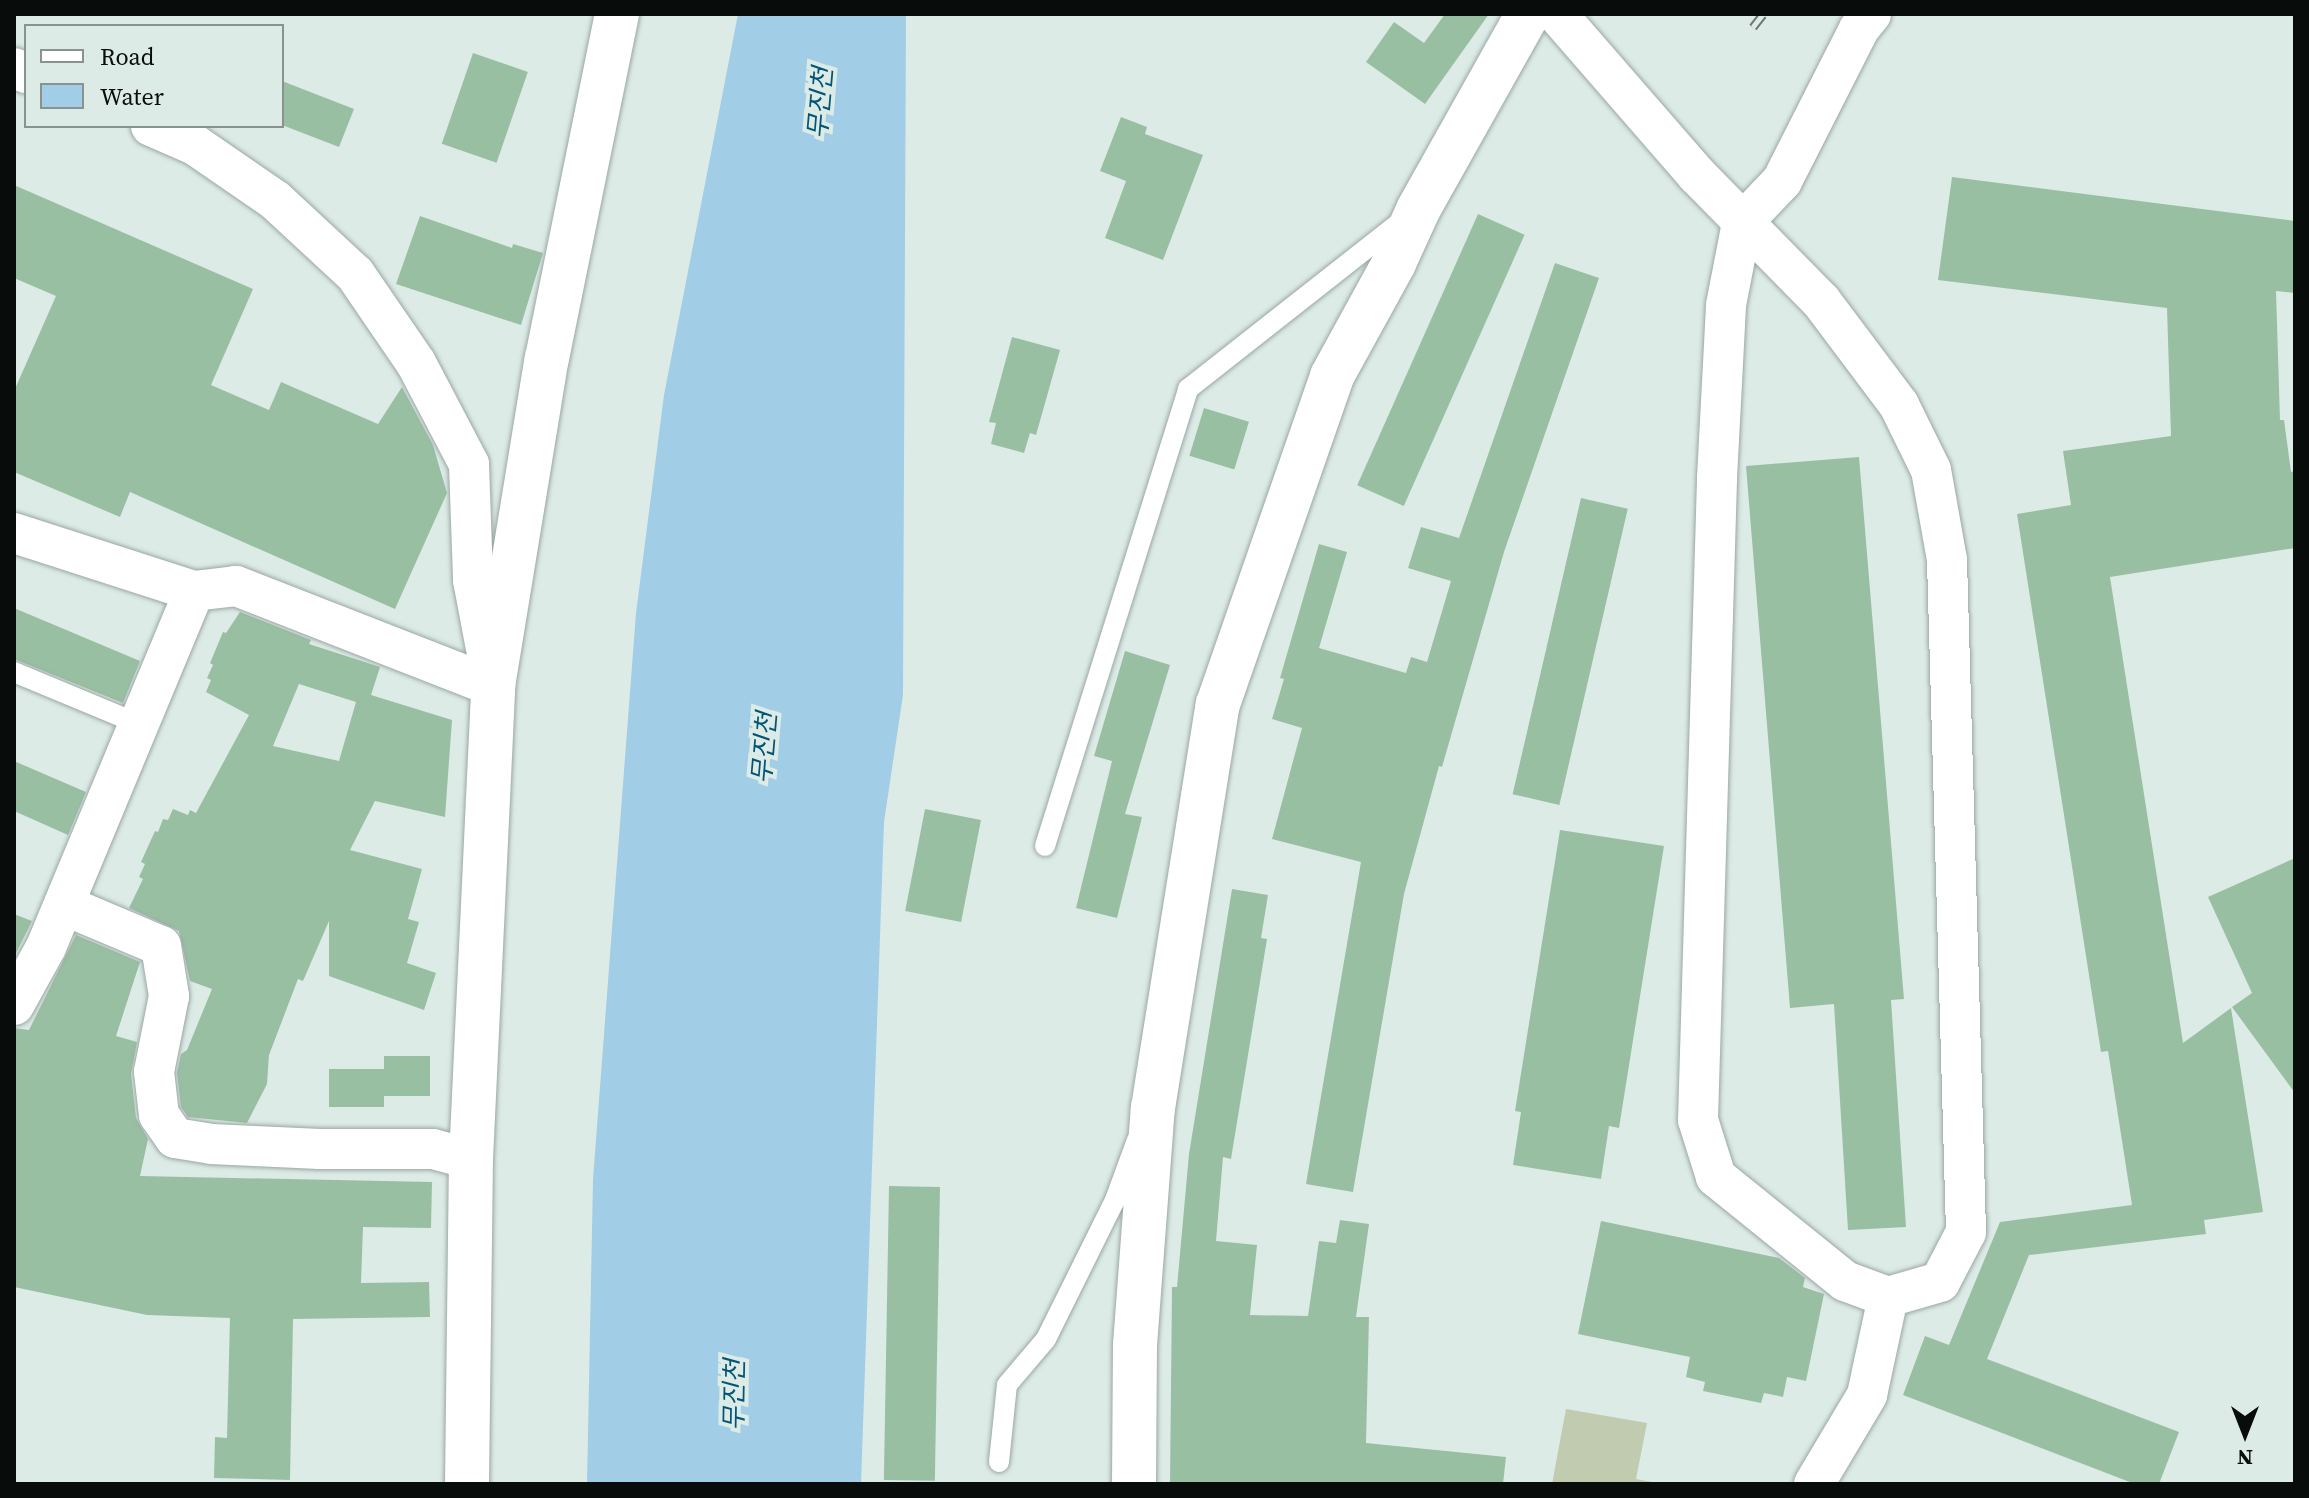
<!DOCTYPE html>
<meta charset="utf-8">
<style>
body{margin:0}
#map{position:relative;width:2309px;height:1498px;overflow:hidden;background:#ddebe7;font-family:"Source Serif 4","Noto Sans KR",serif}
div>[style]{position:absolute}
.green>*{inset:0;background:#c0cbb0}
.water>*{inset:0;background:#a2cde6}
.building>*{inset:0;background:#99bfa2;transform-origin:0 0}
.roads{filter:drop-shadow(0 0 2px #9aa7a4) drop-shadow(0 0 2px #9aa7a4)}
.service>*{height:20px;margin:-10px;padding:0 10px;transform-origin:10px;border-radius:10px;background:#fff}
.minor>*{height:40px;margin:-20px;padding:0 20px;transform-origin:20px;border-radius:20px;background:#fff}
.tertiary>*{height:44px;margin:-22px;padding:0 22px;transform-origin:22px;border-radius:22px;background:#fff}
.rail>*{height:9px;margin-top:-4.5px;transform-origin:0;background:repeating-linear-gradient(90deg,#ddebe7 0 18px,#6c7572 0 36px);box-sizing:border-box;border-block:2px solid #6c7572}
span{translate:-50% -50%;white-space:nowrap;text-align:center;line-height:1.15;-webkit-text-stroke:8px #ddebe7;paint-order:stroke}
.water-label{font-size:26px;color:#025576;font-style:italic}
.frame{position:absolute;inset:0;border:16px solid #080c0b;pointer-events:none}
.legend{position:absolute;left:24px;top:24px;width:260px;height:104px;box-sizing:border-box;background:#ddebe7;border:2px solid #88928f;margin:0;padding:10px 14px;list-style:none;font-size:24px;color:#080c0b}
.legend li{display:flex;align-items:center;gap:16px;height:40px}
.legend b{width:40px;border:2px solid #88928f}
.north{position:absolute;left:2205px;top:1394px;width:80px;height:80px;-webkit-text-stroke:6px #ddebe7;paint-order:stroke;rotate:180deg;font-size:22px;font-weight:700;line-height:32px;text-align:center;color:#080c0b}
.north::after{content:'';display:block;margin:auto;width:28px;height:36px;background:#080c0b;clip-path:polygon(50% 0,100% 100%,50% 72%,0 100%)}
</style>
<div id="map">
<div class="green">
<div style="clip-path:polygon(1566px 1409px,1647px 1423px,1636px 1479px,1663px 1484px,1552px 1484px)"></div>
</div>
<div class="water">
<div style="clip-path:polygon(738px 14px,906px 14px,903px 695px,884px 822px,861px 1484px,587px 1484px,593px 1179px,636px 613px,664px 395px)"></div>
</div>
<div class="building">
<div style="clip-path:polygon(1445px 14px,1489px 14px,1425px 104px,1366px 62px,1394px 22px,1424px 43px)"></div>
<div style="left:473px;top:53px;width:58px;height:96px;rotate:19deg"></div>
<div style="clip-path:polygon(282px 81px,354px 109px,339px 147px,282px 125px)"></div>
<div style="clip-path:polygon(1121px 117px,1147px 127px,1145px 134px,1203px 155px,1163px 260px,1105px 238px,1126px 181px,1100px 171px)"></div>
<div style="clip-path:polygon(1952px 177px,2295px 221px,2295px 293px,2276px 291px,2280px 420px,2284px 420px,2291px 472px,2295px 471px,2295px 548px,2110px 577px,2183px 1043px,2231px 1008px,2263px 1212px,2204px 1220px,2206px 1234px,2029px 1255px,1987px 1359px,2179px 1432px,2159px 1484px,2135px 1484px,1903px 1395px,1925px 1336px,1949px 1345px,2000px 1222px,2132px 1205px,2108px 1051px,2101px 1052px,2017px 514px,2071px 505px,2063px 451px,2171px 436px,2167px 308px,1938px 280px)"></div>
<div style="clip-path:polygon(14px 185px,253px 289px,211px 385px,269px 410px,281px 382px,378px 424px,402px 387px,433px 445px,447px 493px,395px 609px,130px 492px,120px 517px,14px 472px,14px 391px,56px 296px,14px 278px)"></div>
<div style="left:1478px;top:214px;width:51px;height:297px;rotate:24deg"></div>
<div style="clip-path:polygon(420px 216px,512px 248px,513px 244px,543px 253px,521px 325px,396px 284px)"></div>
<div style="clip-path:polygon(1555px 263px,1599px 278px,1504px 552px,1442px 767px,1439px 766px,1404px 894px,1353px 1192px,1306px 1184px,1361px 862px,1272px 839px,1302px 728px,1272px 719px,1284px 679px,1280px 678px,1319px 544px,1347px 552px,1319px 648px,1406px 673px,1411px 657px,1427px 662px,1451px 581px,1408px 568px,1421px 527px,1459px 538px)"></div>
<div style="clip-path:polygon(1012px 337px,1060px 350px,1036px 435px,1030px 433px,1024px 453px,991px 444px,996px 423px,989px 422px)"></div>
<div style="left:1204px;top:408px;width:47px;height:50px;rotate:17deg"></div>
<div style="clip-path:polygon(1859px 457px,1904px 999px,1891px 1000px,1906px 1227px,1848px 1230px,1834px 1004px,1790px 1008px,1746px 466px)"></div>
<div style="left:1581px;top:498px;width:48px;height:304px;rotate:13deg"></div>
<div style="clip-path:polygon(14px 608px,140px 661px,123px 703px,14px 659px)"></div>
<div style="clip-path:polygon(evenodd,240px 612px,311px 640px,309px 644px,380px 667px,371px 695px,452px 720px,445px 817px,375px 801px,350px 850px,422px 869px,408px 919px,419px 922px,407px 963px,436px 973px,424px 1010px,329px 976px,329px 921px,303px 981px,298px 979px,269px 1055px,267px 1084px,247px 1123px,188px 1117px,181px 1107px,177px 1073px,181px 1054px,187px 1050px,212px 989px,190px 981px,179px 931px,129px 908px,143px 879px,139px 877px,145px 864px,141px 862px,155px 831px,158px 832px,163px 819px,168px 820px,173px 809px,188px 815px,190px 810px,196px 813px,249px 715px,206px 692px,211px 680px,207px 678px,213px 665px,210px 663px,223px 632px,226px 633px,240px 612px,299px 684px,356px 702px,339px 761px,273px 746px,299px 684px)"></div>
<div style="clip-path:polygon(1125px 651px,1170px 665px,1125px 814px,1142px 817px,1117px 918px,1076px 908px,1112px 761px,1094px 756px)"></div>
<div style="clip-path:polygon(14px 761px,86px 792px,68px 835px,14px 811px)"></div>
<div style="left:925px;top:809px;width:57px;height:104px;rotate:11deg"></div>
<div style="clip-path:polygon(1560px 830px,1664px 846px,1619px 1128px,1609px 1126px,1601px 1179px,1513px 1165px,1521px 1112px,1515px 1111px)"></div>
<div style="clip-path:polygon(2295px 858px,2295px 1093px,2232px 1007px,2252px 993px,2208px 897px)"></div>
<div style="clip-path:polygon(1232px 889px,1268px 895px,1261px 938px,1267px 939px,1231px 1159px,1223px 1157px,1216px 1241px,1257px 1245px,1250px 1315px,1308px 1316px,1319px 1241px,1336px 1243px,1340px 1220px,1369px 1224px,1356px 1317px,1369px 1317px,1366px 1443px,1506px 1457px,1503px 1484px,1170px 1484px,1172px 1287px,1177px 1287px,1189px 1154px)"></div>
<div style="clip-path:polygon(14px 914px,32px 921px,14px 957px)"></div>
<div style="clip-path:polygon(76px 935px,140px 962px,116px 1036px,137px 1042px,131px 1074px,136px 1118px,148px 1139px,140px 1176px,432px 1182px,431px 1228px,363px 1227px,361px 1283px,429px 1282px,430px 1317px,293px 1319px,290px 1480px,214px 1478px,215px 1437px,227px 1438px,230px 1318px,147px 1315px,14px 1287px,14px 1028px,29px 1030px)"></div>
<div style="clip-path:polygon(384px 1056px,430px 1056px,430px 1096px,384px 1096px,384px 1107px,329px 1107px,329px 1069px,384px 1069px)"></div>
<div style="left:889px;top:1186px;width:51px;height:294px;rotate:1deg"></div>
<div style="clip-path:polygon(1601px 1221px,1779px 1258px,1805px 1278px,1803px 1287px,1824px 1294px,1806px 1381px,1787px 1377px,1783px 1397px,1764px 1393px,1761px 1403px,1703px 1391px,1705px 1382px,1686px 1377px,1690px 1357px,1578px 1334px)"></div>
</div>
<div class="roads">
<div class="service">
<div style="left:14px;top:672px;width:135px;rotate:22.6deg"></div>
<div style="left:1045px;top:846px;width:479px;rotate:-72.6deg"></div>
<div style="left:1188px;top:389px;width:273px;rotate:-38.2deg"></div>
<div style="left:999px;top:1462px;width:77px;rotate:-84.1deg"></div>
<div style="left:1007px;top:1385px;width:60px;rotate:-49.7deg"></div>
<div style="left:1046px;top:1339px;width:155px;rotate:-63.6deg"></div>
<div style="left:1115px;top:1200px;width:64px;rotate:-69.9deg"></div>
</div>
<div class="minor">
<div style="left:1557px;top:14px;width:213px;rotate:49deg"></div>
<div style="left:1697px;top:175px;width:177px;rotate:45.5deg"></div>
<div style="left:1821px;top:301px;width:130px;rotate:53.1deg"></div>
<div style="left:1899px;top:405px;width:72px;rotate:63.8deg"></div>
<div style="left:1931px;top:470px;width:91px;rotate:79.9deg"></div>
<div style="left:1947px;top:560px;width:672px;rotate:88.38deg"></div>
<div style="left:1966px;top:1232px;width:56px;rotate:117.5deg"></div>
<div style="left:1940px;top:1282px;width:54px;rotate:163.9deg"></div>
<div style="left:14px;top:68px;width:13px;rotate:23deg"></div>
<div style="left:151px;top:126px;width:48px;rotate:23.4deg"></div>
<div style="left:195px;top:145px;width:97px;rotate:34.5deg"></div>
<div style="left:275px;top:200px;width:109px;rotate:42.8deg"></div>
<div style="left:355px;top:274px;width:108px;rotate:55.6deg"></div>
<div style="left:416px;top:363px;width:114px;rotate:62.3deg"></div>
<div style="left:469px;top:464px;width:116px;rotate:88deg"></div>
<div style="left:473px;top:580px;width:97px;rotate:79.3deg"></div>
<div style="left:14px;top:533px;width:189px;rotate:17.9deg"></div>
<div style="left:194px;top:591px;width:42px;rotate:-6.8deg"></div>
<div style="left:236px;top:586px;width:276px;rotate:21.3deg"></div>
<div style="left:64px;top:905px;width:105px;rotate:22.9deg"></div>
<div style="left:161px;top:946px;width:51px;rotate:80.9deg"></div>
<div style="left:169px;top:996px;width:77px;rotate:101.2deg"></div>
<div style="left:154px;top:1072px;width:43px;rotate:83.4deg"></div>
<div style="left:159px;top:1115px;width:28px;rotate:55deg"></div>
<div style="left:175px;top:1138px;width:36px;rotate:9deg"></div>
<div style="left:211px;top:1144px;width:109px;rotate:2.6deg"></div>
<div style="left:320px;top:1149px;width:113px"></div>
<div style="left:433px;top:1149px;width:39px;rotate:15deg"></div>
<div style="left:14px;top:1005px;width:66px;rotate:-61.1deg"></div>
<div style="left:46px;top:947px;width:386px;rotate:-67.4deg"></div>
<div style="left:1814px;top:1484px;width:104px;rotate:-59.2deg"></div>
<div style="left:1867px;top:1395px;width:100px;rotate:-77.9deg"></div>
<div style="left:1888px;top:1297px;width:46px;rotate:-159.6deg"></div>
<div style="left:1845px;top:1281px;width:166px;rotate:-141.1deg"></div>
<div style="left:1716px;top:1177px;width:60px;rotate:-107.5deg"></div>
<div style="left:1698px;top:1120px;width:642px;rotate:-88.3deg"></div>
<div style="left:1717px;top:478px;width:173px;rotate:-87deg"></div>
<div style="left:1726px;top:305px;width:84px;rotate:-79deg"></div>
<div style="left:1742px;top:223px;width:58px;rotate:-46.4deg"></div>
<div style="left:1782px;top:181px;width:170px;rotate:-63.1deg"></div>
<div style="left:1859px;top:29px;width:19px;rotate:-51deg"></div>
</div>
<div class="tertiary">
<div style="left:467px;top:1484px;width:325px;rotate:-89.3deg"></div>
<div style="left:471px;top:1159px;width:474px;rotate:-87.3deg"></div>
<div style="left:493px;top:686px;width:332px;rotate:-80.7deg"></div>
<div style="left:547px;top:358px;width:351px;rotate:-78.5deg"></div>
<div style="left:1134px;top:1484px;width:139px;rotate:-89.6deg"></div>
<div style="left:1135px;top:1345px;width:238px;rotate:-85.7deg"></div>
<div style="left:1153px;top:1108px;width:409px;rotate:-80.9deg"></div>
<div style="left:1218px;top:704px;width:347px;rotate:-70.8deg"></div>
<div style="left:1332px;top:376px;width:129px;rotate:-61.2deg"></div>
<div style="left:1394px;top:263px;width:60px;rotate:-65.6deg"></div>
<div style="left:1419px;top:208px;width:223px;rotate:-60.7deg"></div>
</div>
</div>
<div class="rail">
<div style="left:1753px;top:27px;width:16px;rotate:-52deg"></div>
</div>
<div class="water-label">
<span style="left:821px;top:103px;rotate:-85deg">무진천</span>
<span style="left:765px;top:748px;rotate:-85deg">무진천</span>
<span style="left:735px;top:1395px;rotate:-89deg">무진천</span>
</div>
<div class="frame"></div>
<ul class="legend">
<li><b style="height:10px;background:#fff"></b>Road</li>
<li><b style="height:22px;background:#a2cde6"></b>Water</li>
</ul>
<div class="north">N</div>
</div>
